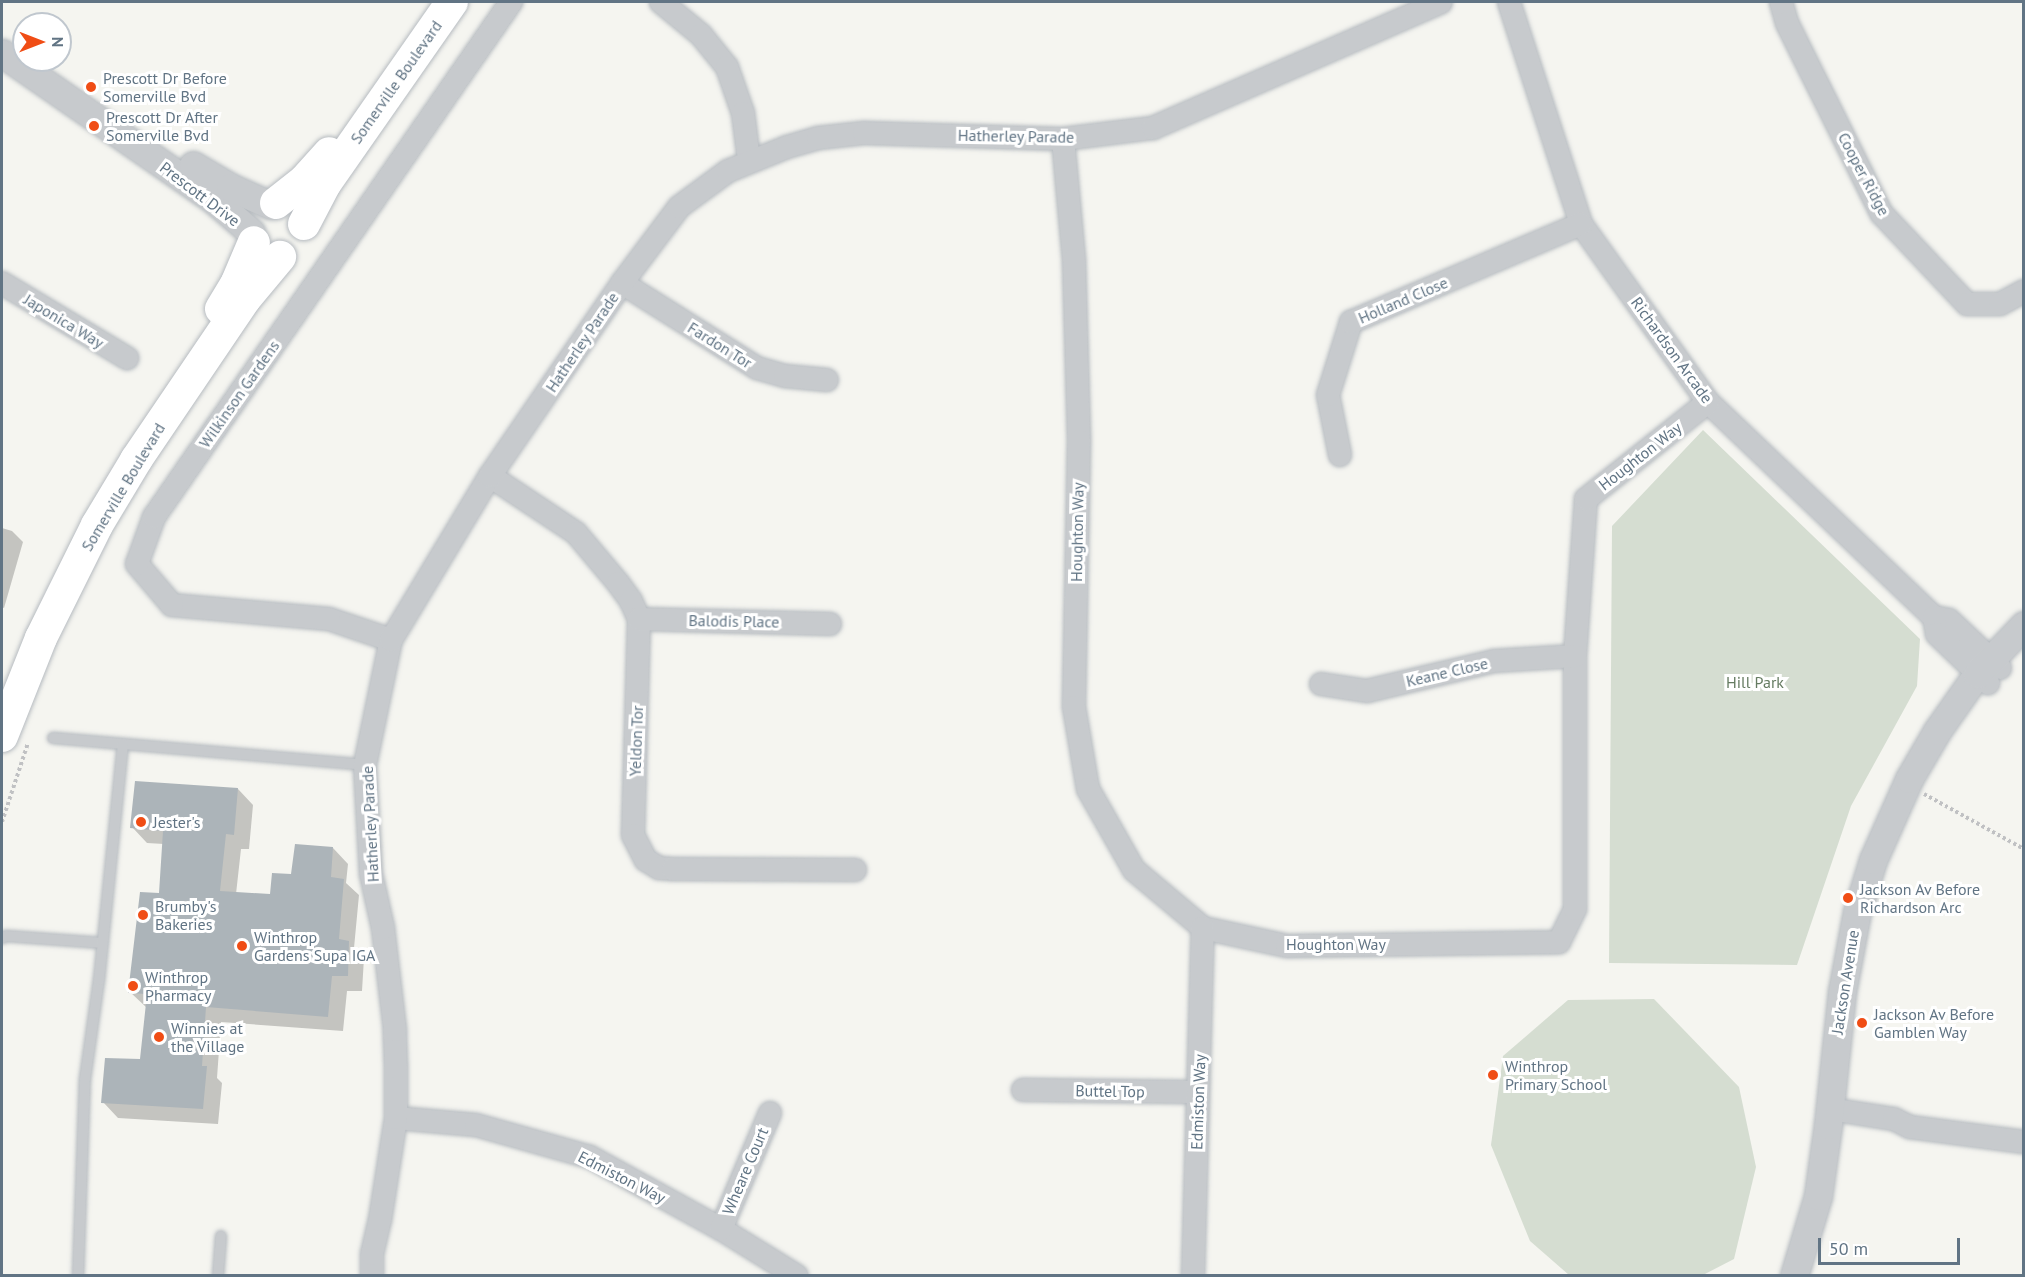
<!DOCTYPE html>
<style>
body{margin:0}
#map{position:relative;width:2025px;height:1277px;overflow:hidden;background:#f5f5f0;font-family:"PT Sans",sans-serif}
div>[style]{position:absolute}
.green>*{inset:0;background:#d5ddd1}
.shadow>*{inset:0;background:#0003}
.building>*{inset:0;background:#acb4b9}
.path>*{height:4px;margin-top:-2px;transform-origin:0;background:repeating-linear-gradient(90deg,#c0c1c3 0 3px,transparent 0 6px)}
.roads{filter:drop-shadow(0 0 2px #b6bbc0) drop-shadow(0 0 2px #b6bbc0)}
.service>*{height:10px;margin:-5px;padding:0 5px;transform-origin:5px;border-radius:5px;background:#c7cacd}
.minor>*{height:22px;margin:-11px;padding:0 11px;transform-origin:11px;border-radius:11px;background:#c7cacd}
.tertiary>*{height:27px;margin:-13.5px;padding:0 13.5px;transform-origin:13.5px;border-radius:13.5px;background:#c7cacd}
.secondary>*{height:32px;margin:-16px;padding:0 16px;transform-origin:16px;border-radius:16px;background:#fff}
.dots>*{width:16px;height:16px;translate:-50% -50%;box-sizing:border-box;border:3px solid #fff;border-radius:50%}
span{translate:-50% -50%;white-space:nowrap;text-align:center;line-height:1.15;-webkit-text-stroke:6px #fff;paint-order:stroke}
.poi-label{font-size:16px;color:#617484}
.left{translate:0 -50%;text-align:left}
.street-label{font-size:16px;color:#617484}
.park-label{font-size:16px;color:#657b61}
.frame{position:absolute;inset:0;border:3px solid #617484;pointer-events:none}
.north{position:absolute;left:12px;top:12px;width:60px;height:60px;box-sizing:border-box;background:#fff;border:2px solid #c0c7ce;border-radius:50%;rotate:90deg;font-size:16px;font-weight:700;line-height:24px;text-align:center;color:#617484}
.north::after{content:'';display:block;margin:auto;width:21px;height:27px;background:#f04d15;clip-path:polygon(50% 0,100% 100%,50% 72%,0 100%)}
.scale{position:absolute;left:1818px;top:1238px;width:142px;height:27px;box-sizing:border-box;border:3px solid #617484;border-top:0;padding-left:8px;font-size:18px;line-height:21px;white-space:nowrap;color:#617484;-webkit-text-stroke:4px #fff;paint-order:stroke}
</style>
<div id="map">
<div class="green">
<div style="clip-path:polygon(1703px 430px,1920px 639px,1917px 686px,1851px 806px,1797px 965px,1609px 963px,1612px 526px)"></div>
<div style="clip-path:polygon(1654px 999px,1739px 1087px,1756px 1167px,1734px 1259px,1703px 1275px,1569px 1275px,1530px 1241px,1491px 1145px,1503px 1056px,1568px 1000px)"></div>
</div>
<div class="shadow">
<div style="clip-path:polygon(2px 528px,12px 531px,23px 542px,4px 608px,2px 607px)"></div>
<div style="clip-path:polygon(238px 789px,253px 805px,249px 849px,241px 849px,236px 894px,271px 896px,292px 876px,333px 848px,348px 864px,346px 883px,359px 895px,354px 948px,364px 958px,362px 991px,347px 991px,343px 1031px,221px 1022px,217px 1078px,222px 1083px,218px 1124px,118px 1118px,103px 1102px,141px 1060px,147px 1008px,130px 992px,160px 895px,164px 844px,147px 843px,132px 827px)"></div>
</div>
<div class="building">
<div style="clip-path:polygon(135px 781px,238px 788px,234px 835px,226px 834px,220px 891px,270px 894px,272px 873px,291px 874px,295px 844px,333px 847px,331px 877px,344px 879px,339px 939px,349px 941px,348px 976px,332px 976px,328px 1017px,206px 1007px,202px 1066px,207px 1066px,203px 1109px,101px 1103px,105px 1058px,140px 1059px,147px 994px,128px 993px,140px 892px,159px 893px,163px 831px,130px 828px)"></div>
</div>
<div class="path">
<div style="left:1924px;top:794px;width:114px;rotate:28.8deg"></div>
<div style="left:2px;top:822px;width:83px;rotate:-71.8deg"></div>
</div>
<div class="roads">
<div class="service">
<div style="left:53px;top:738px;width:313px;rotate:4.9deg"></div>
<div style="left:2px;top:938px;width:4px;rotate:-27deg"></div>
<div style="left:6px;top:936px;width:97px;rotate:4.1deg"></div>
<div style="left:78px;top:1276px;width:197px;rotate:-88deg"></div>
<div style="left:85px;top:1079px;width:100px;rotate:-82deg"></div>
<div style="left:99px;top:980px;width:237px;rotate:-84.2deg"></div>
<div style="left:218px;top:1276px;width:40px;rotate:-85.7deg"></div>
</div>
<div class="minor">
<div style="left:661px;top:2px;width:52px;rotate:39.5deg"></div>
<div style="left:701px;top:35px;width:41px;rotate:50.9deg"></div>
<div style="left:727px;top:67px;width:49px;rotate:70.8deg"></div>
<div style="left:743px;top:113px;width:47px;rotate:82.7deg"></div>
<div style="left:1509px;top:2px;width:233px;rotate:72deg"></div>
<div style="left:1581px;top:224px;width:219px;rotate:54.5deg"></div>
<div style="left:1708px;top:402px;width:312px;rotate:43.6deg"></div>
<div style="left:1934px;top:617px;width:15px;rotate:11deg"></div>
<div style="left:1949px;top:620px;width:70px;rotate:43.3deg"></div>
<div style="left:1781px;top:2px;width:22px;rotate:74deg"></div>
<div style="left:1787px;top:23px;width:213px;rotate:63.6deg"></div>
<div style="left:1882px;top:214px;width:124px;rotate:46.6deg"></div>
<div style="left:1967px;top:304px;width:33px"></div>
<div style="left:2000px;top:304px;width:27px;rotate:-28deg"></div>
<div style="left:1063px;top:139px;width:121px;rotate:84.8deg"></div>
<div style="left:1074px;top:260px;width:181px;rotate:88.4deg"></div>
<div style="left:1079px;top:441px;width:266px;rotate:91.1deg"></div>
<div style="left:1074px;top:707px;width:83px;rotate:80.3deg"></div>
<div style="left:1088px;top:789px;width:93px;rotate:60.4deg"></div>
<div style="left:1134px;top:870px;width:90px;rotate:40deg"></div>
<div style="left:1203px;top:928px;width:86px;rotate:12.1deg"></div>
<div style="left:1287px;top:946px;width:272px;rotate:-0.8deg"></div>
<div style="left:1559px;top:942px;width:37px;rotate:-64deg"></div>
<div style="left:1575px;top:909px;width:253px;rotate:-90deg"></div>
<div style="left:1575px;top:656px;width:157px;rotate:-86deg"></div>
<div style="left:1586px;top:499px;width:156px;rotate:-38.5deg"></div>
<div style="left:2px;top:283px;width:146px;rotate:31deg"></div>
<div style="left:622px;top:283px;width:160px;rotate:32.2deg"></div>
<div style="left:757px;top:368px;width:29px;rotate:16deg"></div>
<div style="left:785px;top:376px;width:42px;rotate:5.4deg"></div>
<div style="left:1340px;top:455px;width:61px;rotate:-101.3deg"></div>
<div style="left:1328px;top:395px;width:77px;rotate:-72.5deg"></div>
<div style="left:1351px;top:322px;width:250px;rotate:-23.1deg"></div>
<div style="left:490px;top:476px;width:103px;rotate:33.5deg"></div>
<div style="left:576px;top:533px;width:65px;rotate:50deg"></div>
<div style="left:618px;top:583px;width:22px;rotate:54deg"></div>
<div style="left:631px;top:601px;width:20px;rotate:66deg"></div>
<div style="left:639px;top:619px;width:216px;rotate:91.6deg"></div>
<div style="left:633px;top:835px;width:28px;rotate:63deg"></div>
<div style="left:646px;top:860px;width:15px;rotate:32deg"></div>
<div style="left:659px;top:868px;width:14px;rotate:4deg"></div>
<div style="left:673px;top:869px;width:182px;rotate:0.3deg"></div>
<div style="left:1934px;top:617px;width:17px;rotate:80deg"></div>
<div style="left:1937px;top:634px;width:71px;rotate:43.9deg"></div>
<div style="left:639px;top:619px;width:191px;rotate:1.5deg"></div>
<div style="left:391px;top:640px;width:65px;rotate:-161.3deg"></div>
<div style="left:329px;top:619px;width:158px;rotate:-174.9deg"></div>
<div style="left:172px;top:605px;width:54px;rotate:-130.5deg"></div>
<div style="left:137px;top:564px;width:50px;rotate:-70.1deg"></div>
<div style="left:154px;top:517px;width:627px;rotate:-55.27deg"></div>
<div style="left:1321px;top:684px;width:47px;rotate:8.7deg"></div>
<div style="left:1367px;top:691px;width:130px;rotate:-13.3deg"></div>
<div style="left:1494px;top:661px;width:81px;rotate:-3.5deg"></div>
<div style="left:1023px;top:1090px;width:175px;rotate:0.7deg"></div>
<div style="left:1830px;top:1109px;width:65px;rotate:8.9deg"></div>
<div style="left:1894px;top:1119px;width:18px;rotate:27deg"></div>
<div style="left:1910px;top:1127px;width:115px;rotate:7.5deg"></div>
<div style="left:396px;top:1118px;width:80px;rotate:5deg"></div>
<div style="left:476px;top:1125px;width:118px;rotate:15.7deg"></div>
<div style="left:590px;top:1157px;width:149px;rotate:28.8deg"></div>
<div style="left:721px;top:1229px;width:89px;rotate:31.7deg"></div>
<div style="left:721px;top:1229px;width:126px;rotate:-67.1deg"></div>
<div style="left:372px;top:1276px;width:22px;rotate:-90deg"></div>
<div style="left:372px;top:1254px;width:35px;rotate:-77deg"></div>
<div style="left:380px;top:1220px;width:103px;rotate:-81.1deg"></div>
<div style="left:396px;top:1118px;width:51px;rotate:-90deg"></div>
<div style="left:396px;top:1067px;width:37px;rotate:-92deg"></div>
<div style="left:395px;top:1030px;width:103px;rotate:-96.7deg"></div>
<div style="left:383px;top:928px;width:55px;rotate:-102.5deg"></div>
<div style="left:371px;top:874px;width:109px;rotate:-93.2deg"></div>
<div style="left:365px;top:765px;width:128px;rotate:-78.3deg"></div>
<div style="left:391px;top:640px;width:192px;rotate:-58.9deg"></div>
<div style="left:490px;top:476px;width:234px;rotate:-55.6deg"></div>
<div style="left:622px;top:283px;width:95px;rotate:-53.1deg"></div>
<div style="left:679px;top:207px;width:61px;rotate:-36.3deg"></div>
<div style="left:728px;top:171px;width:64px;rotate:-22.1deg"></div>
<div style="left:787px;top:147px;width:32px;rotate:-16deg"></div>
<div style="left:818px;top:138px;width:46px;rotate:-6.2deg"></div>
<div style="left:864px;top:133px;width:199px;rotate:1.7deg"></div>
<div style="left:1063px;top:139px;width:91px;rotate:-7deg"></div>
<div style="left:1153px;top:128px;width:314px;rotate:-23.6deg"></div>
<div style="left:1193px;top:1276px;width:348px;rotate:-88.4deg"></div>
</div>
<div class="tertiary">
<div style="left:2px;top:53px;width:258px;rotate:34.7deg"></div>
<div style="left:214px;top:200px;width:49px;rotate:40.9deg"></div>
<div style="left:193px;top:165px;width:43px;rotate:30.7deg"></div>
<div style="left:230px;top:187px;width:44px;rotate:24.2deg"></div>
<div style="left:1794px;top:1276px;width:84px;rotate:-73.3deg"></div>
<div style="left:1818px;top:1196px;width:72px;rotate:-82deg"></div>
<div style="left:1828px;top:1125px;width:134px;rotate:-84deg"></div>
<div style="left:1842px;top:992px;width:81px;rotate:-79.4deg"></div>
<div style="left:1857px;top:912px;width:54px;rotate:-72.9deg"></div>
<div style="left:1873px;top:860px;width:89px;rotate:-66deg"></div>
<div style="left:1909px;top:779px;width:56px;rotate:-59.7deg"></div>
<div style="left:1937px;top:731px;width:70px;rotate:-54.9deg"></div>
<div style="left:1977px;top:674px;width:68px;rotate:-46.2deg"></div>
</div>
<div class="secondary">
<div style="left:276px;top:203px;width:37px;rotate:-38deg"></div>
<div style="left:305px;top:180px;width:36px;rotate:-48deg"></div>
<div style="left:304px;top:224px;width:45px;rotate:-62.3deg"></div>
<div style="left:325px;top:184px;width:222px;rotate:-55.1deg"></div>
<div style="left:221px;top:309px;width:31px;rotate:-59deg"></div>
<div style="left:237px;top:282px;width:43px;rotate:-67deg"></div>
<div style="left:2px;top:736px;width:105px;rotate:-68.3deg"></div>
<div style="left:41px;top:638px;width:126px;rotate:-63.6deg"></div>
<div style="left:97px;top:525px;width:76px;rotate:-59deg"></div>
<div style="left:136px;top:460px;width:194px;rotate:-55.9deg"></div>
<div style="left:245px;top:299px;width:55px;rotate:-50.2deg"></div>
</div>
</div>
<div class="dots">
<div style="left:91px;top:87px;background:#f04d15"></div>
<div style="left:94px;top:126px;background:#f04d15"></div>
<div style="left:141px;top:822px;background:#f04d15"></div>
<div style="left:1848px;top:898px;background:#f04d15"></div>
<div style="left:143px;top:915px;background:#f04d15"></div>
<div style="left:242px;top:946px;background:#f04d15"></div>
<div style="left:133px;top:986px;background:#f04d15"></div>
<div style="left:1862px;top:1023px;background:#f04d15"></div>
<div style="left:159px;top:1037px;background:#f04d15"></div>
<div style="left:1493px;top:1075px;background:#f04d15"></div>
</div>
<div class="poi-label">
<span class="left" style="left:103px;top:87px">Prescott Dr Before<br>Somerville Bvd</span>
<span class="left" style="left:106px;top:126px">Prescott Dr After<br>Somerville Bvd</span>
<span class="left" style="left:153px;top:822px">Jester's</span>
<span class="left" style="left:1860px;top:898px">Jackson Av Before<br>Richardson Arc</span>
<span class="left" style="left:155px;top:915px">Brumby's<br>Bakeries</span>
<span class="left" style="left:254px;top:946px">Winthrop<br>Gardens Supa IGA</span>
<span class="left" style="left:145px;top:986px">Winthrop<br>Pharmacy</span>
<span class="left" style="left:1874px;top:1023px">Jackson Av Before<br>Gamblen Way</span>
<span class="left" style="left:171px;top:1037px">Winnies at<br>the Village</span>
<span class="left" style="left:1505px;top:1075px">Winthrop<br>Primary School</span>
</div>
<div class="street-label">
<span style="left:396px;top:82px;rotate:-55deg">Somerville Boulevard</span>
<span style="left:1016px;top:136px;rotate:1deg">Hatherley Parade</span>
<span style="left:1864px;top:174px;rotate:62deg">Cooper Ridge</span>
<span style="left:200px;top:194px;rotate:37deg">Prescott Drive</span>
<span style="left:1403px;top:300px;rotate:-23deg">Holland Close</span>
<span style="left:64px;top:321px;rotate:31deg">Japonica Way</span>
<span style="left:582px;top:342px;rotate:-56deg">Hatherley Parade</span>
<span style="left:720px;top:345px;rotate:32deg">Fardon Tor</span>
<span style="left:1672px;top:350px;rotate:54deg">Richardson Arcade</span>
<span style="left:239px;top:394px;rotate:-55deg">Wilkinson Gardens</span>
<span style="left:1640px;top:456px;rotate:-38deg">Houghton Way</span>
<span style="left:123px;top:487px;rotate:-59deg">Somerville Boulevard</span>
<span style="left:1077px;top:532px;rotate:-89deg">Houghton Way</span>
<span style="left:734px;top:621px;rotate:1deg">Balodis Place</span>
<span style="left:1447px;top:672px;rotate:-13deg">Keane Close</span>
<span style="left:636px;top:741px;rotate:-88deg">Yeldon Tor</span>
<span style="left:370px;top:824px;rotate:-93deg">Hatherley Parade</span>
<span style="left:1336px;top:944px">Houghton Way</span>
<span style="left:1845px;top:982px;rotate:-81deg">Jackson Avenue</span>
<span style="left:1110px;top:1091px;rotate:1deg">Buttel Top</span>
<span style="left:1198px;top:1102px;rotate:-88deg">Edmiston Way</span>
<span style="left:745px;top:1171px;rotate:-67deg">Wheare Court</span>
<span style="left:622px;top:1177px;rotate:27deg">Edmiston Way</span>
</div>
<div class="park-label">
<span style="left:1755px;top:682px">Hill Park</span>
</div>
<div class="frame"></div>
<div class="north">N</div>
<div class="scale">50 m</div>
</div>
